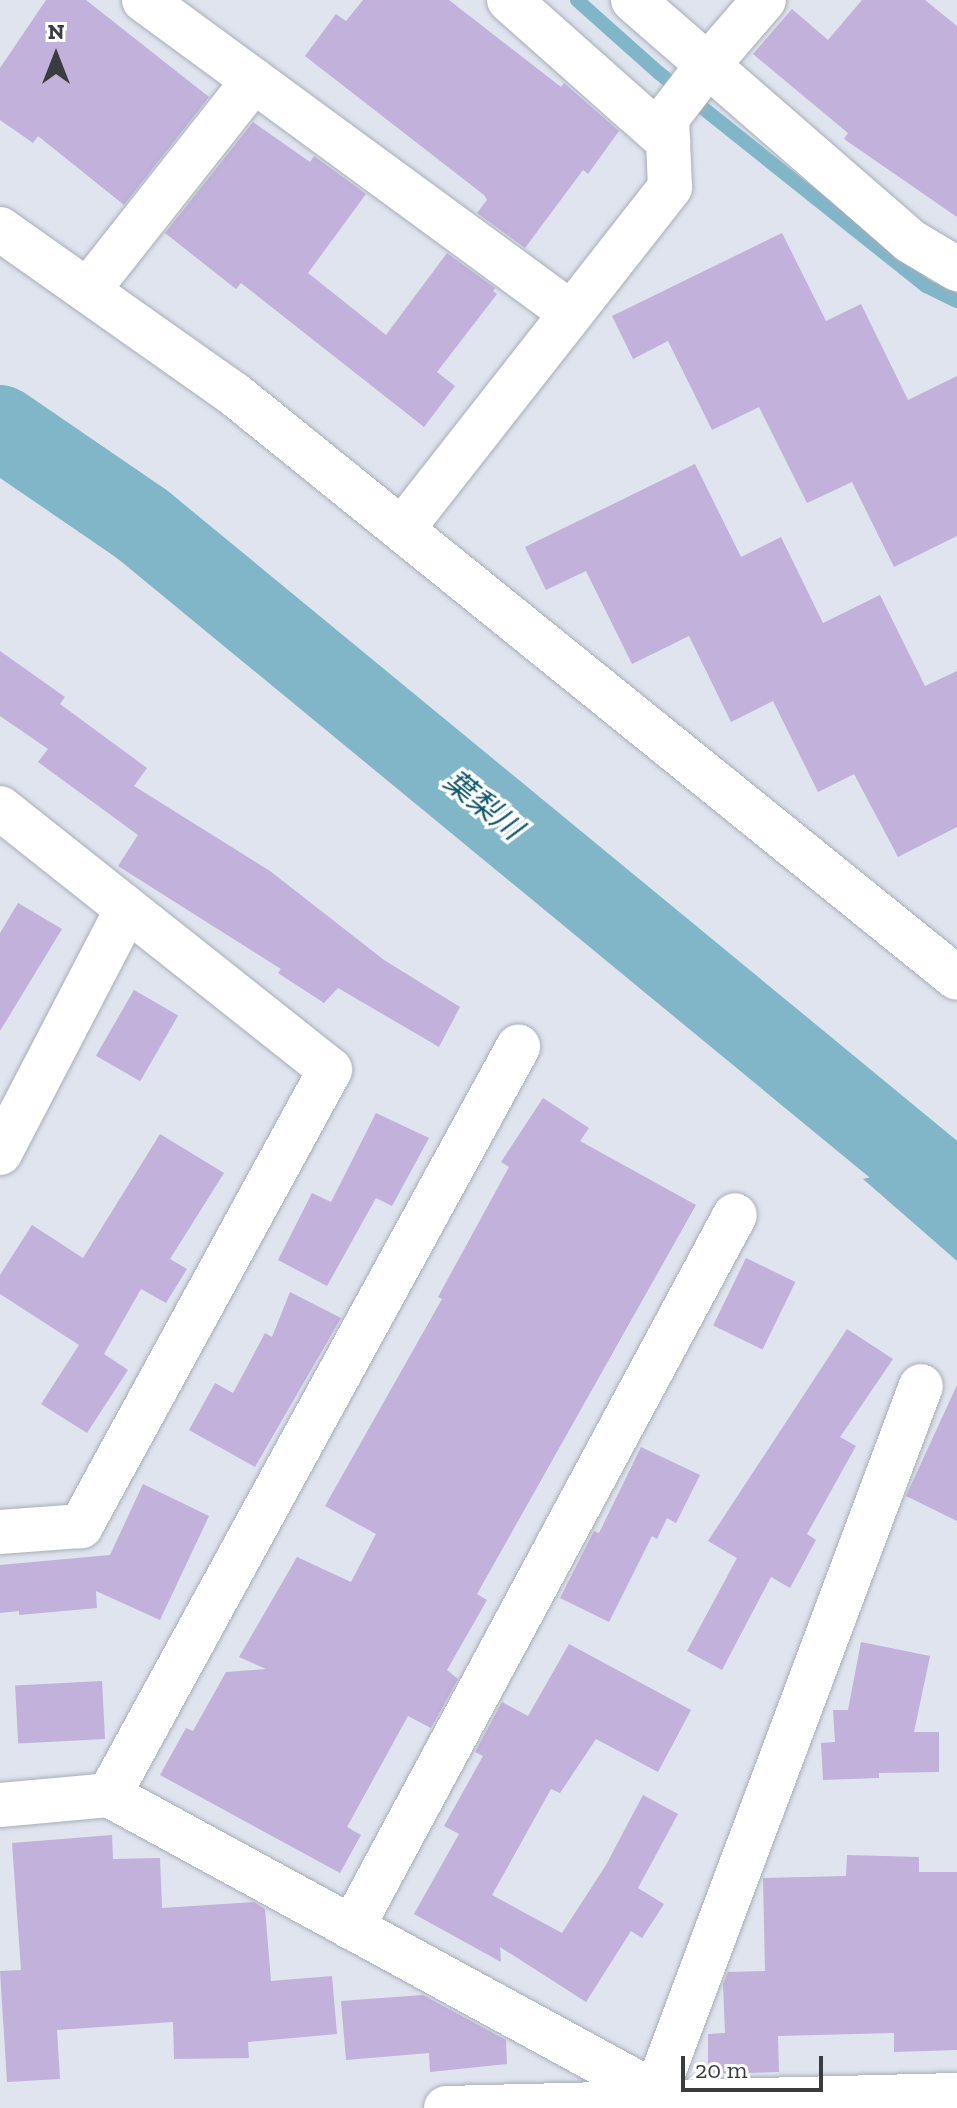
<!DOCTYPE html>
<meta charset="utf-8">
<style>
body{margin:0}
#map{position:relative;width:957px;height:2108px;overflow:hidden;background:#dfe4ef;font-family:"Zilla Slab","Noto Sans JP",serif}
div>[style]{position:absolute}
.water>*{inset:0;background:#81b6c8}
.stream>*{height:14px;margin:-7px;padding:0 7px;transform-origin:7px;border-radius:7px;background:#81b6c8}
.river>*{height:84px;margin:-42px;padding:0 42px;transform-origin:42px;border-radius:42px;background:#81b6c8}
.building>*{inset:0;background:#c1b1db;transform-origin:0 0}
.roads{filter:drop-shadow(0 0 2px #a8adb8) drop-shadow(0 0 2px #a8adb8)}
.minor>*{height:44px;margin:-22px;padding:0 22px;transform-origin:22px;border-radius:22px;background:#fff}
span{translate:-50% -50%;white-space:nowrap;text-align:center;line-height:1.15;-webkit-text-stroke:7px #fff;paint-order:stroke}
.water-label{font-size:30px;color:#0d566a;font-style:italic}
.north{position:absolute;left:16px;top:16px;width:80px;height:80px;-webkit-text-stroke:6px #fff;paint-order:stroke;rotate:0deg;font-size:22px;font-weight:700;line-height:32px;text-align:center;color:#3a3c40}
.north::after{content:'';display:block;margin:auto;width:28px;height:36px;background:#3a3c40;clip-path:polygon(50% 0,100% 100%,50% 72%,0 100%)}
.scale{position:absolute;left:681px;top:2056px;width:142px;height:36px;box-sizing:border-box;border:4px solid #3a3c40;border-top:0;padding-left:10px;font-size:24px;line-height:28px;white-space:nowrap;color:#3a3c40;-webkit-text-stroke:6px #fff;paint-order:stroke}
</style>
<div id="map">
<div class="water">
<div style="clip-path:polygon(957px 1157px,957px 1261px,863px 1179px)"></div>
</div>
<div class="stream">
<div style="left:577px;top:0;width:110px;rotate:41.7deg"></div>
<div style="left:659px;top:73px;width:342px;rotate:38.6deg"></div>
<div style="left:926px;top:286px;width:34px;rotate:26deg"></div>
</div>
<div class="river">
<div style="left:0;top:427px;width:173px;rotate:34.4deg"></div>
<div style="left:143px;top:525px;width:1054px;rotate:39.46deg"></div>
</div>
<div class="building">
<div style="clip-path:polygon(46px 0,86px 0,209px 97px,124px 205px,38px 136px,33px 143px,0 120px,0 68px)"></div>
<div style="clip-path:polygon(363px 0,449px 0,561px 87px,564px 83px,619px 131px,588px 174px,583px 170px,525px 248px,477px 213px,487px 200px,484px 195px,305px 56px,336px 14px,346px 21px)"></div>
<div style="clip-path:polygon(862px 0,925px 0,957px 26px,957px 217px,844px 139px,848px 133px,753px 54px,792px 9px,828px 40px)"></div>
<div style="clip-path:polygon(253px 122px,310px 162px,314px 156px,366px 194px,308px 273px,386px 335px,447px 253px,495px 288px,493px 291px,497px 294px,437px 372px,455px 386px,424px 427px,241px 283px,236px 289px,165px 233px)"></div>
<div style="clip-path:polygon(782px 233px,826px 321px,861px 304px,908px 400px,957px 376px,957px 536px,894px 567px,852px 482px,807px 503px,759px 407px,712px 430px,668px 341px,633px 359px,612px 316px)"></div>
<div style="clip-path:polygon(695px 464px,741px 557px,781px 537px,823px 623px,880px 595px,925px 686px,957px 671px,957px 827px,898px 857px,854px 774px,818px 792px,773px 701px,731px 722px,689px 636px,632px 664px,586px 571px,546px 590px,525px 547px)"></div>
<div style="clip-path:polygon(0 651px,65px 697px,60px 704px,147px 768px,134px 786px,270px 871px,384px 960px,460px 1007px,439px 1047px,338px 988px,324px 1003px,278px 973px,281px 969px,118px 866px,138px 835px,38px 762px,48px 749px,0 716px)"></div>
<div style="clip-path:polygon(18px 903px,62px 929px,0 1031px,0 933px)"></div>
<div style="left:134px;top:990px;width:51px;height:76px;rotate:30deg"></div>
<div style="clip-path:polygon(543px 1098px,589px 1128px,580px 1141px,696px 1205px,477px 1594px,487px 1600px,447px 1670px,458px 1679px,431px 1728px,408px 1716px,347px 1827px,361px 1835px,340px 1873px,160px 1775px,186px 1728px,193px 1731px,226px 1672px,266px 1669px,239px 1657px,297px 1557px,351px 1582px,376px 1534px,325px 1506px,442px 1299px,438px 1297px,509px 1167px,501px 1162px)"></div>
<div style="clip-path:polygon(376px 1113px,429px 1138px,392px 1206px,376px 1198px,327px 1286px,278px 1260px,312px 1193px,331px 1202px)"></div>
<div style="clip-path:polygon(160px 1134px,224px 1173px,170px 1259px,187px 1269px,166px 1303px,141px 1289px,104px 1354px,128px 1370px,87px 1433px,41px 1404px,79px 1345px,0 1294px,0 1275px,32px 1225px,83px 1258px)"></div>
<div style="left:746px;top:1258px;width:55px;height:75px;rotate:26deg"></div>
<div style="clip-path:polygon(290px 1292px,341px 1318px,255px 1467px,189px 1430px,215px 1383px,233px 1393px,265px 1333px,272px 1337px)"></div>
<div style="clip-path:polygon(847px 1329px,893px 1359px,840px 1437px,856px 1446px,807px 1534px,816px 1540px,790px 1588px,771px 1577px,722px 1670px,687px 1651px,737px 1558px,708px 1541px)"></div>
<div style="clip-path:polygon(957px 1385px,957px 1521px,906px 1496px)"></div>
<div style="clip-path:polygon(641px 1447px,700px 1475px,676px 1523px,667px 1518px,657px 1539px,652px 1536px,609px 1622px,560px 1598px,594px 1531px,599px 1533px)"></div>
<div style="clip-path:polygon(143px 1484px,209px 1516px,160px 1620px,96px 1591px,97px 1608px,19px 1615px,19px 1611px,0 1613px,0 1565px,110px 1555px)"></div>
<div style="clip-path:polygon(861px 1642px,930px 1656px,914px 1732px,939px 1732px,939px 1772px,879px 1773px,879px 1778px,823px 1780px,821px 1743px,835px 1742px,833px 1710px,848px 1710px)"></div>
<div style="clip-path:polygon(569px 1644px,691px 1710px,658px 1772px,596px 1739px,560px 1793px,551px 1789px,492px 1895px,562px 1933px,606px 1865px,643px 1795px,678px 1814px,638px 1888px,664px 1904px,642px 1938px,631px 1931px,586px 2002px,500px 1947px,501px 1962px,414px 1914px,459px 1834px,444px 1826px,483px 1756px,475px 1752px,502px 1702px,528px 1716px)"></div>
<div style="left:102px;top:1681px;width:58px;height:87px;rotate:87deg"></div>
<div style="clip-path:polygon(112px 1835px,113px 1859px,160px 1858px,162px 1908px,254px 1902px,265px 1909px,271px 1981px,332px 1976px,337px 2034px,248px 2042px,249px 2058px,174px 2059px,173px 2022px,57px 2030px,60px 2079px,7px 2082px,0 1971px,21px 1970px,12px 1843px)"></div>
<div style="clip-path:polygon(847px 1855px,919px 1857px,919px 1872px,957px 1872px,957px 2050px,894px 2052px,894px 2033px,778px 2036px,779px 2072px,708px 2074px,708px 2034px,725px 2033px,723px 1984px,728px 1972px,765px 1971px,763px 1878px,846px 1876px)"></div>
<div style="clip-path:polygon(423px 1995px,506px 2040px,507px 2064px,430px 2072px,429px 2053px,346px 2060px,341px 2001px)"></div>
</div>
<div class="roads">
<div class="minor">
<div style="left:144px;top:0;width:529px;rotate:36.24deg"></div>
<div style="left:509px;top:0;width:213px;rotate:41.6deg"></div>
<div style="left:633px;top:0;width:367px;rotate:41deg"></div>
<div style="left:910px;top:241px;width:55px;rotate:30.8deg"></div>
<div style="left:0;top:229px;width:286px;rotate:35.2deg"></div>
<div style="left:234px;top:394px;width:929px;rotate:38.93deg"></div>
<div style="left:89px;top:289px;width:266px;rotate:-51.7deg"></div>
<div style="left:403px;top:528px;width:433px;rotate:-51.9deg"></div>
<div style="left:670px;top:187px;width:69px;rotate:-92.5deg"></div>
<div style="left:667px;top:118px;width:66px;rotate:-52.4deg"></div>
<div style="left:707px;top:66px;width:87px;rotate:-49.2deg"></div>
<div style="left:0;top:808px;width:421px;rotate:38.4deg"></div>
<div style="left:330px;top:1070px;width:520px;rotate:118.64deg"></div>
<div style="left:81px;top:1526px;width:81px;rotate:175.8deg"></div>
<div style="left:0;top:1153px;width:275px;rotate:-62.5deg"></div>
<div style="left:109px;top:1795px;width:853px;rotate:-61.33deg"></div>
<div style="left:0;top:1805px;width:109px;rotate:-5.2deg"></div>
<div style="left:109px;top:1795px;width:621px;rotate:28.59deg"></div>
<div style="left:352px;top:1928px;width:809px;rotate:-61.76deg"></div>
<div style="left:446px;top:2108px;width:511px;rotate:-1.46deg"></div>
<div style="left:650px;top:2108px;width:771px;rotate:-69.43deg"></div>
</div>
</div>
<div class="water-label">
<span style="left:483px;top:805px;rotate:39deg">葉梨川</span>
</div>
<div class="north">N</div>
<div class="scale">20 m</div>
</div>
